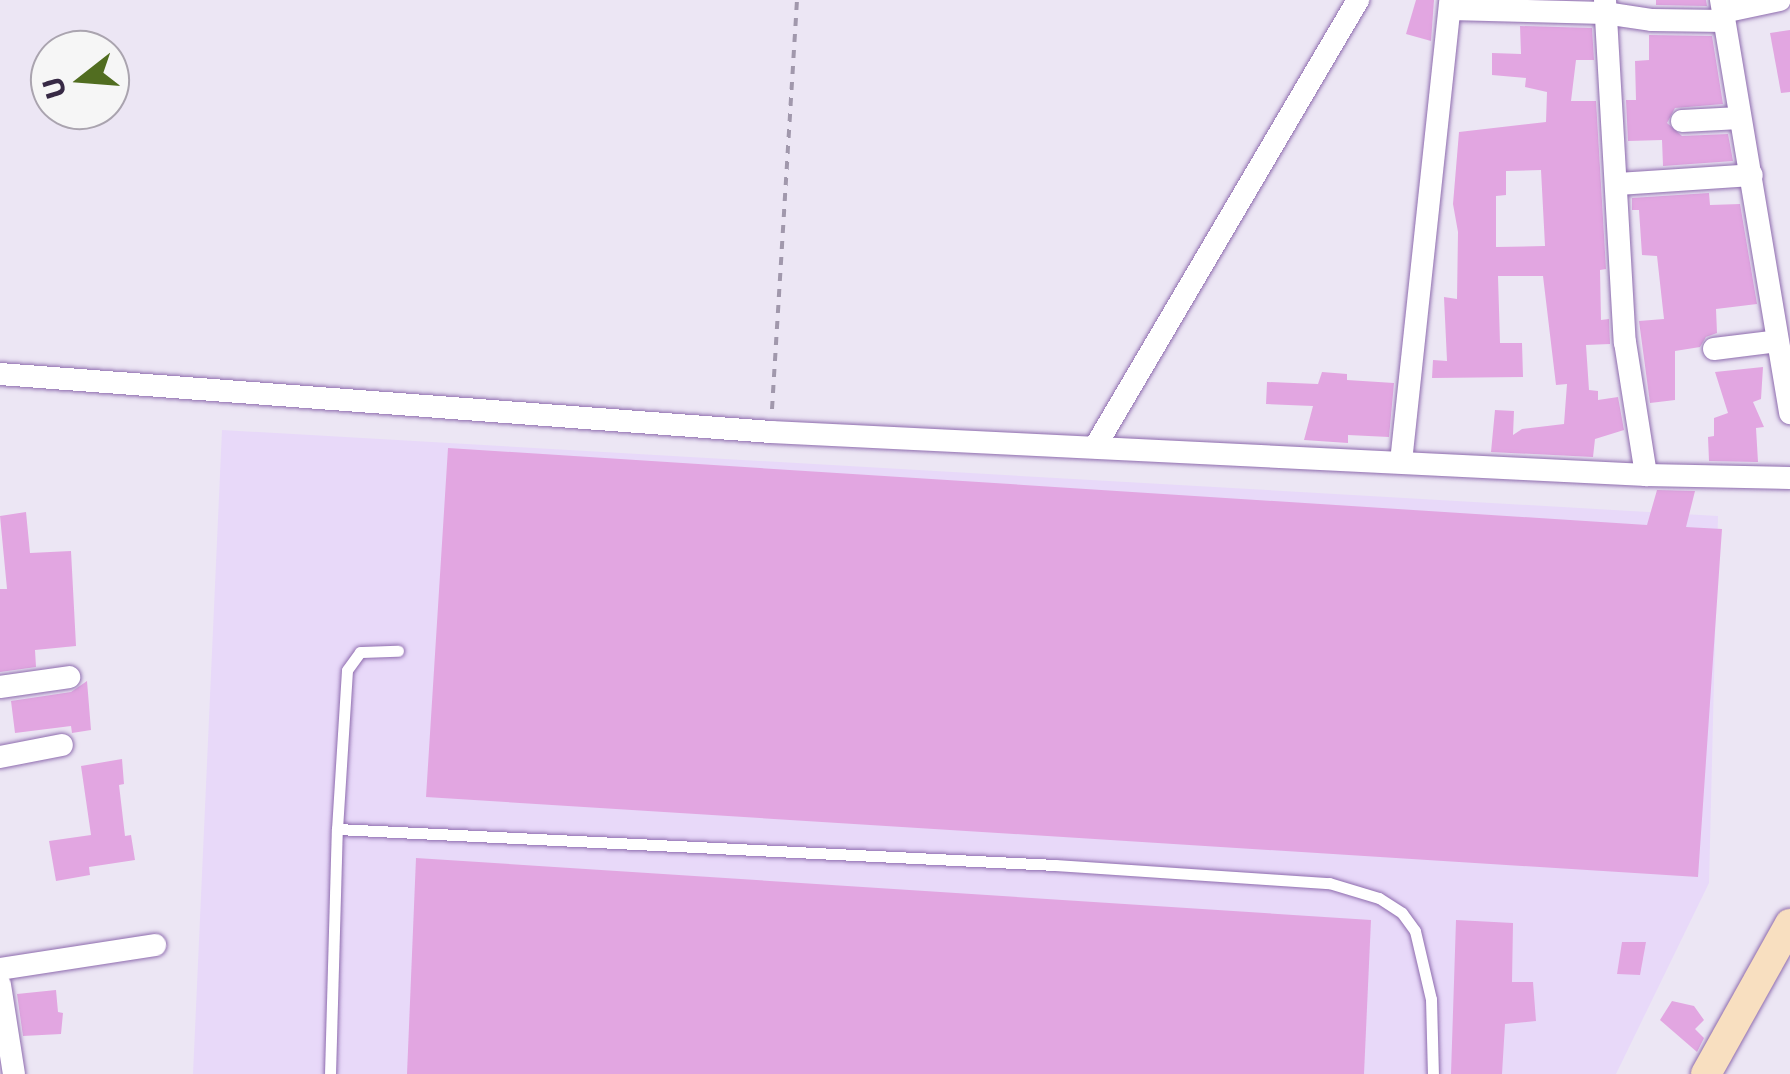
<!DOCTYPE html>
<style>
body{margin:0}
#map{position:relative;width:1790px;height:1074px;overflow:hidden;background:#ece6f4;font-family:Commissioner,sans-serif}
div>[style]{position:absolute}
.built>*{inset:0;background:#e8d9f9}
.building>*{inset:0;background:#e2a6e1}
.path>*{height:4px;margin-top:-2px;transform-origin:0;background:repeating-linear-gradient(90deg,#a198ac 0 8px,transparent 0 16px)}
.roads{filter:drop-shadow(0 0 2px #8e6cae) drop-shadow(0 0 2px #8e6cae)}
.service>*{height:11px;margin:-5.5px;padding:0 5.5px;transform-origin:5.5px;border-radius:5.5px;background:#fff}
.minor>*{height:22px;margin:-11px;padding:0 11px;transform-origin:11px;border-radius:11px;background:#fff}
.secondary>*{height:30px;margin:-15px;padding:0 15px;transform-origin:15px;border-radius:15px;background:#f8dfc0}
span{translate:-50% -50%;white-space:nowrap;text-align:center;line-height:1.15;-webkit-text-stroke:8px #f6f6f6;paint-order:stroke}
.north{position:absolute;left:30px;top:30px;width:100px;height:100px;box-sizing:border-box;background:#f6f6f6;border:2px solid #aaa4af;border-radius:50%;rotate:253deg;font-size:28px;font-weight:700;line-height:40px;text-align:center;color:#372945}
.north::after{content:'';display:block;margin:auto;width:35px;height:45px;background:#516d20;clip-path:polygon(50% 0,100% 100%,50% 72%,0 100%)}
</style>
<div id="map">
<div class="built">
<div style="clip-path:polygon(222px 430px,1718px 516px,1709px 883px,1616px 1074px,193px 1074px)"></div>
</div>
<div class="building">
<div style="clip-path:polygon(1416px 0,1434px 0,1431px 41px,1406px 34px)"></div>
<div style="clip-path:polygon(1656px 0,1706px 0,1707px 6px,1656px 5px)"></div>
<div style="clip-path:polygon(evenodd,1520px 26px,1592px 28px,1594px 60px,1576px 60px,1571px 101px,1596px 101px,1606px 269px,1600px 270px,1601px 320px,1609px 319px,1610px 344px,1586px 345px,1589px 390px,1598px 391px,1598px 400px,1618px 397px,1624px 430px,1595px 439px,1593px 457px,1491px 452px,1495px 410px,1514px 411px,1513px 435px,1522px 429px,1564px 424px,1567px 384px,1556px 385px,1543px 276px,1498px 276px,1500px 343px,1522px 343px,1523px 377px,1432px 378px,1433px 360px,1447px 361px,1444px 297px,1457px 299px,1458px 232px,1453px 204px,1459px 132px,1546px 122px,1547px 92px,1525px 87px,1526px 78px,1492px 75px,1492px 53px,1521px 54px,1520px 26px,1541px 170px,1545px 246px,1496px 247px,1496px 196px,1506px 195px,1506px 171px,1541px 170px)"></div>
<div style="clip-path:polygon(1790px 30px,1790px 92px,1781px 93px,1770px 33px)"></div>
<div style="clip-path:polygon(1649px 35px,1712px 36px,1723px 104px,1675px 108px,1667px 123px,1682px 136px,1728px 134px,1733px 161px,1663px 166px,1662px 140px,1628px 141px,1626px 100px,1636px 100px,1635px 61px,1649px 60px)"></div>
<div style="clip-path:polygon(1709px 193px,1710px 205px,1740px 204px,1757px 304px,1716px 309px,1717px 333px,1706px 337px,1700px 347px,1675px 351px,1675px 400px,1650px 403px,1639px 321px,1664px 319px,1657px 256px,1642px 255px,1639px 210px,1632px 210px,1632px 198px)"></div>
<div style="clip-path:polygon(1763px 367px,1761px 399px,1753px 402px,1764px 427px,1756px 428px,1758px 462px,1709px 461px,1708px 437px,1714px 436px,1714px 418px,1728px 413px,1715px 372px)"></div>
<div style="clip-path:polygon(1322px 372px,1347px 374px,1347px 380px,1394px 383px,1389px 437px,1348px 435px,1348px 443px,1304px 440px,1313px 406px,1266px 404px,1267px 382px,1318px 384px)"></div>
<div style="clip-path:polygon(448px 448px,1647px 525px,1657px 490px,1695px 491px,1686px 527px,1722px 529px,1698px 877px,426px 797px)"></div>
<div style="clip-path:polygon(26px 512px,30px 553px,71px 551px,76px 646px,35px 650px,36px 667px,0 672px,0 589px,7px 589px,0 516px)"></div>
<div style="clip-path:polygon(87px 681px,91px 730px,72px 733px,71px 726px,15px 733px,11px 701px,71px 692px)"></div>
<div style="clip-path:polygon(122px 759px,124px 784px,119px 785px,125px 836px,131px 835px,135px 860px,89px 867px,90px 875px,56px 881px,49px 841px,91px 835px,81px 766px)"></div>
<div style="clip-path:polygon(416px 858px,1371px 920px,1364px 1074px,407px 1074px)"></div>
<div style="clip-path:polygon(1456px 920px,1513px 923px,1512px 982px,1533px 982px,1536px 1021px,1505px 1024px,1502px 1074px,1451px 1074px)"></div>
<div style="clip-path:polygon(1622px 942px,1646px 942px,1640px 975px,1617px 974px)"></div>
<div style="clip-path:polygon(56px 990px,58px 1012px,63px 1013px,61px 1034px,23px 1036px,17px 994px)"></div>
<div style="clip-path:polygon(1672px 1001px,1694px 1006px,1704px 1020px,1695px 1029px,1704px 1038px,1697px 1052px,1660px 1020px)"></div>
</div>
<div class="path">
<div style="left:772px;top:409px;width:410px;rotate:-86.5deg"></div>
</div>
<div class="roads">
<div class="service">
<div style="left:337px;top:829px;width:719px;rotate:2.87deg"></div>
<div style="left:1055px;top:865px;width:275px;rotate:3.8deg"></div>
<div style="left:1329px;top:883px;width:52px;rotate:16.7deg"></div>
<div style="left:1379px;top:898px;width:27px;rotate:33deg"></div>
<div style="left:1402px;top:913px;width:22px;rotate:54deg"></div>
<div style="left:1415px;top:931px;width:70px;rotate:76.8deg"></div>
<div style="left:1431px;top:999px;width:75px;rotate:88.5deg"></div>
<div style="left:330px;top:1074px;width:245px;rotate:-88.4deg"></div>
<div style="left:337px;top:829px;width:159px;rotate:-86.4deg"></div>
<div style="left:347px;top:670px;width:22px;rotate:-54deg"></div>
<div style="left:360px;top:652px;width:38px;rotate:-2deg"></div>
</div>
<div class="minor">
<div style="left:1605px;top:0;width:343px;rotate:86.7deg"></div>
<div style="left:1625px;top:342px;width:135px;rotate:81deg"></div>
<div style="left:1721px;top:0;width:419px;rotate:80.5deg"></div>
<div style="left:1450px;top:9px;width:155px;rotate:1.5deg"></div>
<div style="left:1605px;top:13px;width:48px;rotate:8.5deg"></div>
<div style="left:1652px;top:20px;width:72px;rotate:0.8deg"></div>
<div style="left:1723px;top:12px;width:58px;rotate:-11.9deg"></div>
<div style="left:1682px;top:121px;width:58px;rotate:-3deg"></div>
<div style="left:1618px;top:184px;width:134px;rotate:-3.8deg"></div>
<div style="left:1714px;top:349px;width:64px;rotate:-7.1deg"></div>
<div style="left:0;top:374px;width:773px;rotate:4.3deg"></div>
<div style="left:771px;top:432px;width:876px;rotate:2.81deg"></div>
<div style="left:1646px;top:475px;width:144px;rotate:1.2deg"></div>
<div style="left:1095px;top:447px;width:519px;rotate:-59.53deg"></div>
<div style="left:1401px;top:462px;width:465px;rotate:-83.9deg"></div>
<div style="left:0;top:687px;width:70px;rotate:-8.2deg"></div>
<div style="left:0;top:757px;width:63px;rotate:-11deg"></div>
<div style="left:0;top:969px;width:157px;rotate:-8.8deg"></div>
<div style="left:0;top:985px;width:90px;rotate:81.1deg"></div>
</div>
<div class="secondary">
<div style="left:1706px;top:1074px;width:172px;rotate:-60.8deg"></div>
</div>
</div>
<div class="north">U</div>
</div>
